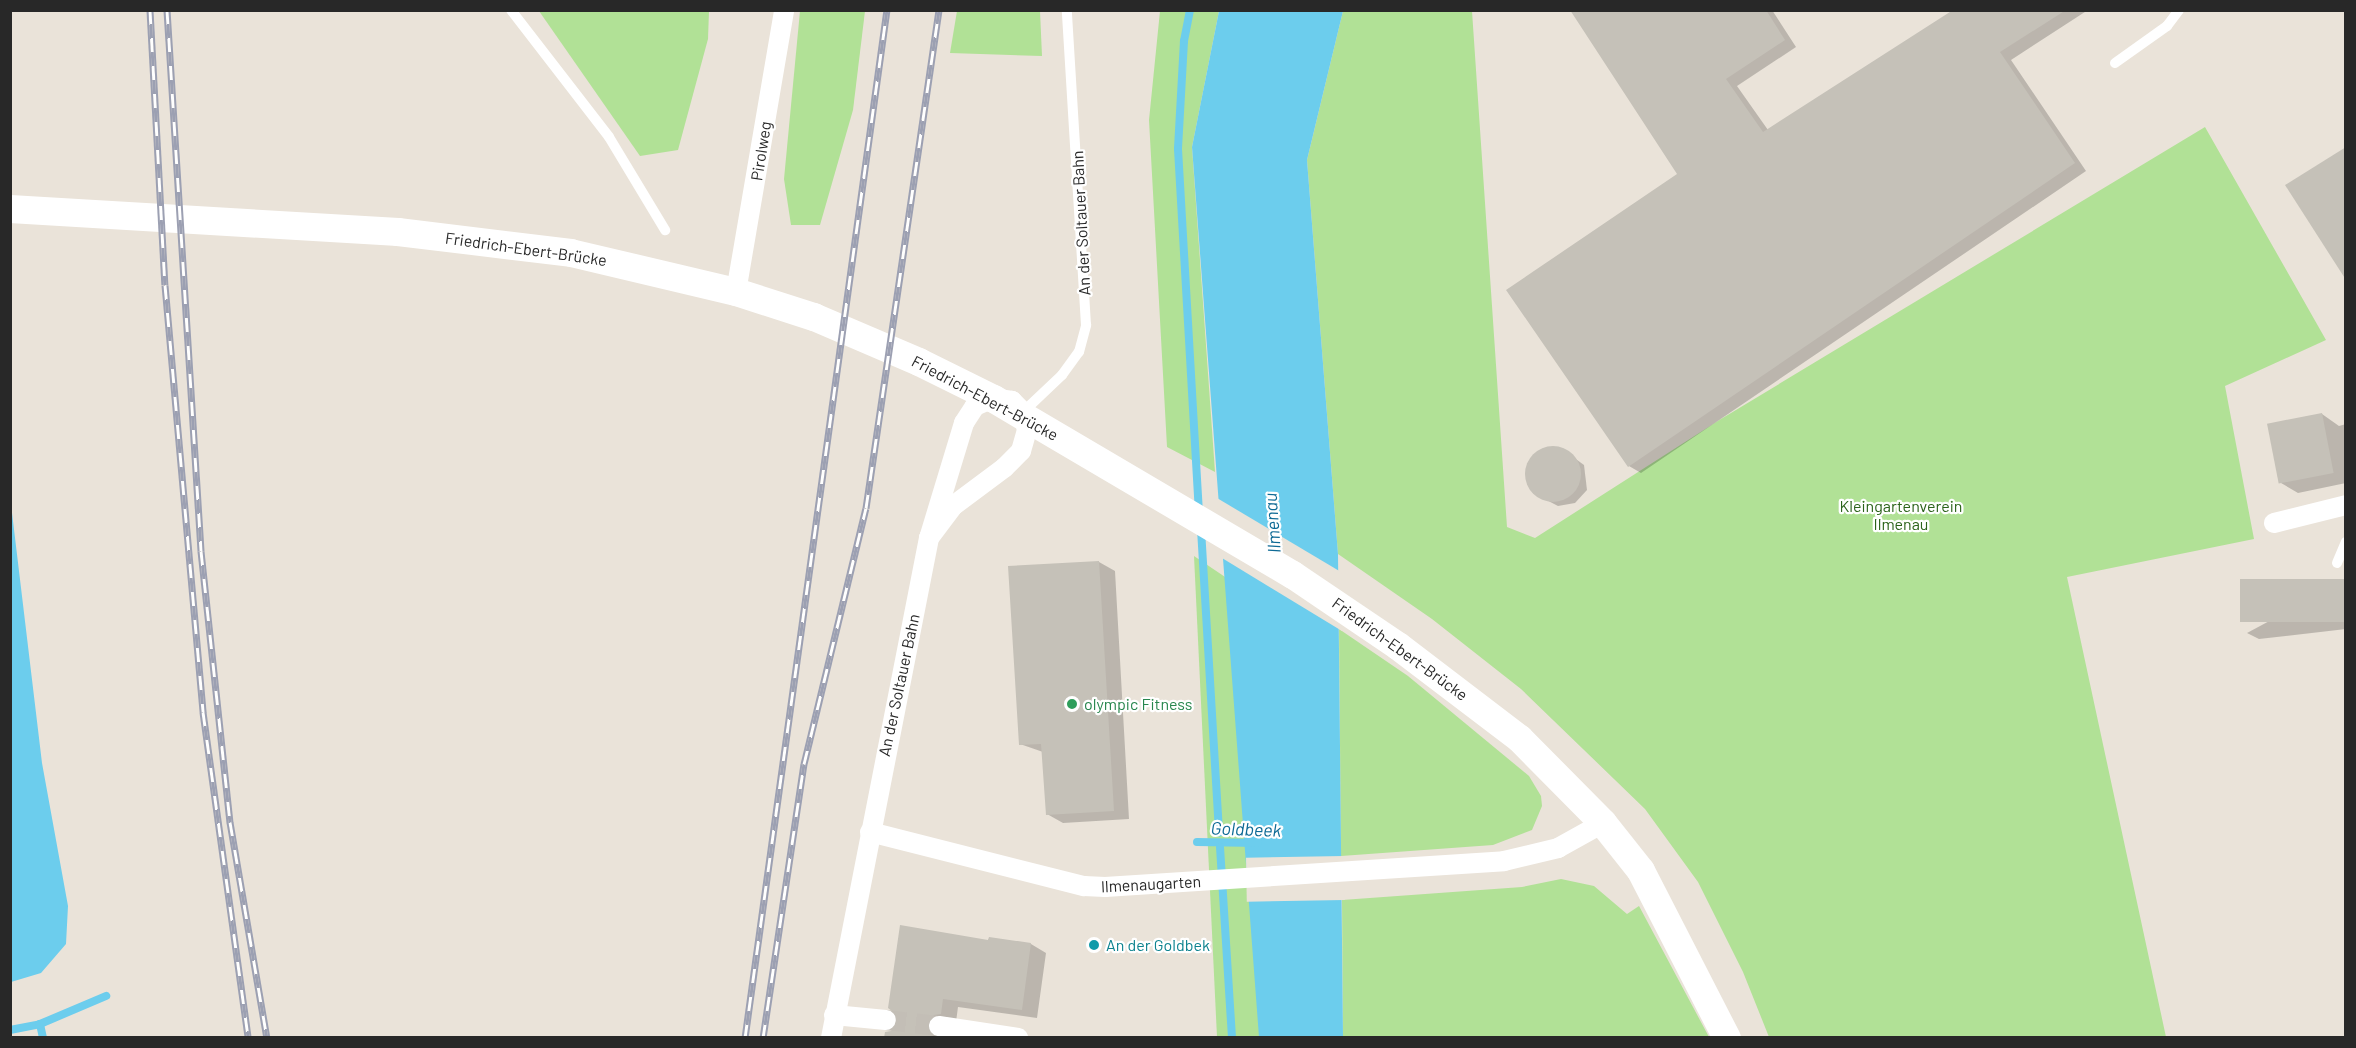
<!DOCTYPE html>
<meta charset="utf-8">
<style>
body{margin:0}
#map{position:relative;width:2356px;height:1048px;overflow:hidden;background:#eae3d9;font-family:Barlow,sans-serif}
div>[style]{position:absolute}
.green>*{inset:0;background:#b1e196}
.water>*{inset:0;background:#6ccded}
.pier>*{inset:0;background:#eae3d9;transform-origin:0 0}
.shadow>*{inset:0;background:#0003}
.stream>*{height:8px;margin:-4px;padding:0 4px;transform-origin:4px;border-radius:4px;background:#6ccded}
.building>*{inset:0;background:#c5c1b8;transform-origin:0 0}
.round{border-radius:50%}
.street-tunnel>*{height:20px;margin-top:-10px;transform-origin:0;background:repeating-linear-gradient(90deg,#c3beb6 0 20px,transparent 0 30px)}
.lane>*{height:10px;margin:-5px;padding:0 5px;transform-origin:5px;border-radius:5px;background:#fff}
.street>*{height:20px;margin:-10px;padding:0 10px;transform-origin:10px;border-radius:10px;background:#fff}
.secondary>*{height:28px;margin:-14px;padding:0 14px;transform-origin:14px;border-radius:14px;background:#fff}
.rail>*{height:7px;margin-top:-3.5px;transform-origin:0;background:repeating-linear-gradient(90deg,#fff 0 14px,#9ca0b2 0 28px);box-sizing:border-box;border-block:2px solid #9ca0b2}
.dots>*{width:16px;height:16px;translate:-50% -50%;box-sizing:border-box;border:3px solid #fff;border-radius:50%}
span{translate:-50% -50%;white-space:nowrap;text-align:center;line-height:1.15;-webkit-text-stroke:4.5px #fff;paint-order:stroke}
.street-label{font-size:16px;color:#282828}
.park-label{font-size:16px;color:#2b631a}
.leisure-label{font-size:16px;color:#27864d}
.left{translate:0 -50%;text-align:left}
.culture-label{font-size:16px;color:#0d838f}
.water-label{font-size:18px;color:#0e6a95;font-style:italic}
.frame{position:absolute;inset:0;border:12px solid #282828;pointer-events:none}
</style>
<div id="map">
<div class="green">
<div style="clip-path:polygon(539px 11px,709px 11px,708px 39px,678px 150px,640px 156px)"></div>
<div style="clip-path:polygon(800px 11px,865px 11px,853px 110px,820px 225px,791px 225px,784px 179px)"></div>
<div style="clip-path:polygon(957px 11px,1040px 11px,1042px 56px,950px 53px)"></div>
<div style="clip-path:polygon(1160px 11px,1219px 11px,1192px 147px,1215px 472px,1167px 447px,1149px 120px)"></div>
<div style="clip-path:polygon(1343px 11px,1472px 11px,1507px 527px,1535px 538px,1721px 419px,2205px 127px,2326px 340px,2225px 386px,2254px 539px,2067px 577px,2166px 1037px,1769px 1037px,1743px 972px,1698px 882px,1645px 809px,1521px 689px,1432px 619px,1338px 554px,1307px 160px)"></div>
<div style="clip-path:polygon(1194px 556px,1234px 583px,1260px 1037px,1217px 1037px)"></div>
<div style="clip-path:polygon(1339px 629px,1408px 676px,1529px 776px,1541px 796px,1542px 806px,1532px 830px,1493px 845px,1341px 856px)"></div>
<div style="clip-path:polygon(1561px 879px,1594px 886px,1627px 914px,1639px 906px,1709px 1037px,1343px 1037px,1342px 900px,1522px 887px)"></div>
</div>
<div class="water">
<div style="clip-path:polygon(1219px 11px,1343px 11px,1307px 160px,1338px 554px,1343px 1037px,1259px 1037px,1192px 147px)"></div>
<div style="clip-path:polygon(10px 496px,42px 763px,68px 906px,66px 944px,41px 973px,11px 982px)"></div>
</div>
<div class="pier">
<div style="clip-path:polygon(1217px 498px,1341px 572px,1342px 631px,1222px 558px)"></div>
<div style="left:1344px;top:856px;width:44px;height:98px;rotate:89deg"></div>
</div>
<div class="shadow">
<div style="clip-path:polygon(1714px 10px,1772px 10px,1796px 47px,1737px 86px,1768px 130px,1956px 10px,2088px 10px,2011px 60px,2086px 171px,1641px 473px,1629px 466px)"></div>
<div style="clip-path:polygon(2322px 414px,2339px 426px,2346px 424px,2346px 483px,2298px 493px,2281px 483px)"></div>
<div style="clip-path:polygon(1544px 449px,1562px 449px,1584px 465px,1587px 490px,1575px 503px,1558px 506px,1533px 493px,1526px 477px,1530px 460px)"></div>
<div style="clip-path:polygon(1099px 562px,1115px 571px,1129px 819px,1063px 823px,1047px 814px,1043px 752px,1020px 744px)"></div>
<div style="clip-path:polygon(2346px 580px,2346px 629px,2259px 639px,2247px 633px)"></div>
<div style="clip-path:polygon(990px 938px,1031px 944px,1046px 953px,1037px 1018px,958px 1007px,956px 1022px,942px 1033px,944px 1038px,885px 1038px)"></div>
</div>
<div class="stream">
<div style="left:1190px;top:10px;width:32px;rotate:101deg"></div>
<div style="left:1184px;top:41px;width:108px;rotate:93.2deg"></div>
<div style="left:1178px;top:149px;width:364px;rotate:86.7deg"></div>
<div style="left:1201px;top:529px;width:304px;rotate:86.6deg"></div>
<div style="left:1197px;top:842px;width:61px;rotate:0.9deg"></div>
<div style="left:1220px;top:847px;width:191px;rotate:86.4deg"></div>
<div style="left:40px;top:1024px;width:14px;rotate:78deg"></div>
<div style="left:10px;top:1030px;width:31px;rotate:-11deg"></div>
<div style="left:40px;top:1024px;width:72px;rotate:-23deg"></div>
</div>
<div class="building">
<div style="clip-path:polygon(1570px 10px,1766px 10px,1785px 40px,1726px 79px,1763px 132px,1953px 10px,2066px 10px,2000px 52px,2075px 163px,1628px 467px,1506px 290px,1677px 174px)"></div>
<div style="clip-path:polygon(2346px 147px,2346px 280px,2285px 185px)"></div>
<div style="left:2322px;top:413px;width:61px;height:56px;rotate:79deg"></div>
<div class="round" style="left:1525px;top:446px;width:56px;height:56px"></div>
<div style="clip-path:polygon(1099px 561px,1114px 811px,1046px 815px,1041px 744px,1019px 745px,1008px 566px)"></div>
<div style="left:2346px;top:579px;width:43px;height:106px;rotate:90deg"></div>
<div style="clip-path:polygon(900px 925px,988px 940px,989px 937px,1031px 943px,1022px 1010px,943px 999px,941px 1014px,934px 1015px,927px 1024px,928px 1031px,936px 1038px,884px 1038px,885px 1032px,891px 1031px,898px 1022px,897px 1015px,888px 1008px)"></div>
</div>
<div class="street-tunnel">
<div style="left:886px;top:1020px;width:53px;rotate:6.5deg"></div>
</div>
<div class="lane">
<div style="left:511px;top:10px;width:160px;rotate:52.3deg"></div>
<div style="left:609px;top:137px;width:109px;rotate:58.9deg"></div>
<div style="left:2115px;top:63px;width:64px;rotate:-35.4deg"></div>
<div style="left:2167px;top:26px;width:20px;rotate:-53deg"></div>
<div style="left:1023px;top:412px;width:54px;rotate:-43.5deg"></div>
<div style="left:1062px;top:375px;width:29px;rotate:-54deg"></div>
<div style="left:1079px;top:352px;width:28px;rotate:-75deg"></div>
<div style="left:1086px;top:325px;width:316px;rotate:-93.5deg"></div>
<div style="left:2337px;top:563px;width:23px;rotate:-67deg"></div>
</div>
<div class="street">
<div style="left:736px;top:292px;width:286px;rotate:-80.3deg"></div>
<div style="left:2274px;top:523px;width:74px;rotate:-14deg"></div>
<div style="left:870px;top:832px;width:221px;rotate:14.2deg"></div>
<div style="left:1084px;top:886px;width:21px;rotate:3deg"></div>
<div style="left:1105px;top:887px;width:400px;rotate:-3.7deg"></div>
<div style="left:1504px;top:861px;width:56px;rotate:-13.5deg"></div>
<div style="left:1558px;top:848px;width:51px;rotate:-29.1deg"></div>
<div style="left:834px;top:1015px;width:52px;rotate:5.5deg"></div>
<div style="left:939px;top:1026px;width:80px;rotate:8.6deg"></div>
<div style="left:831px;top:1038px;width:510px;rotate:-78.91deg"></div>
<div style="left:929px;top:538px;width:40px;rotate:-53deg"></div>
<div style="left:953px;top:506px;width:64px;rotate:-36.7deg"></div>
<div style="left:1004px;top:468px;width:24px;rotate:-45deg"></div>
<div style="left:1021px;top:451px;width:22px;rotate:-74deg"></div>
<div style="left:1027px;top:430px;width:18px;rotate:-103deg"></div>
<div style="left:1023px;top:412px;width:16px;rotate:-135deg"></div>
<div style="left:1012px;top:401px;width:19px;rotate:-171deg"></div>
<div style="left:993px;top:398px;width:20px;rotate:156deg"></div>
<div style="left:975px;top:406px;width:20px;rotate:123deg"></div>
<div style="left:964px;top:423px;width:120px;rotate:106.9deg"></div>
</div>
<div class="secondary">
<div style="left:10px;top:209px;width:389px;rotate:3.4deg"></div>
<div style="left:398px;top:232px;width:174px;rotate:6.9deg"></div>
<div style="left:571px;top:253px;width:170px;rotate:13.3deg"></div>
<div style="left:736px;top:292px;width:82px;rotate:17.8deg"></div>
<div style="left:814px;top:317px;width:114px;rotate:23.2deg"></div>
<div style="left:919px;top:362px;width:84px;rotate:26.3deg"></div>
<div style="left:994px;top:399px;width:347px;rotate:30.5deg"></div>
<div style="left:1293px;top:575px;width:127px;rotate:34.1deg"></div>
<div style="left:1398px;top:646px;width:153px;rotate:37.3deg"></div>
<div style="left:1520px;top:739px;width:118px;rotate:45.3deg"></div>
<div style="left:1603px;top:823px;width:61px;rotate:51.6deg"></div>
<div style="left:1641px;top:871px;width:188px;rotate:62.8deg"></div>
</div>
<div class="rail">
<div style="left:150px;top:10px;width:275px;rotate:86.9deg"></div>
<div style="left:165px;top:285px;width:429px;rotate:84.9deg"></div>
<div style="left:203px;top:712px;width:329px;rotate:82.1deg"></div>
<div style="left:167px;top:10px;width:542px;rotate:86.4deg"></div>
<div style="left:201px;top:551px;width:273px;rotate:83.9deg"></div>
<div style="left:230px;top:822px;width:219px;rotate:80.3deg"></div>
<div style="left:745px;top:1038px;width:1038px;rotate:-82.14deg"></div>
<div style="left:763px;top:1038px;width:277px;rotate:-81.5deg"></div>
<div style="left:804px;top:764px;width:263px;rotate:-76.4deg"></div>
<div style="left:866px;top:508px;width:503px;rotate:-81.66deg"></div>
</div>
<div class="dots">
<div style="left:1072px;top:704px;background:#2e9e5b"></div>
<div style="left:1094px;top:945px;background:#0f9aa8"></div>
</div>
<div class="street-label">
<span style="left:761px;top:151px;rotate:-81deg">Pirolweg</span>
<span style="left:1081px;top:223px;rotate:-93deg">An der Soltauer Bahn</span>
<span style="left:526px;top:249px;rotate:8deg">Friedrich-Ebert-Brücke</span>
<span style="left:985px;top:398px;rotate:28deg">Friedrich-Ebert-Brücke</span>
<span style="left:1400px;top:649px;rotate:36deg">Friedrich-Ebert-Brücke</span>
<span style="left:899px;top:685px;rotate:-78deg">An der Soltauer Bahn</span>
<span style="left:1151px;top:884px;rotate:-3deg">Ilmenaugarten</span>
</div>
<div class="park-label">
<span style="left:1901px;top:515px">Kleingartenverein<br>Ilmenau</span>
</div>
<div class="leisure-label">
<span class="left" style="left:1084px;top:704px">olympic Fitness</span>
</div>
<div class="culture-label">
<span class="left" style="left:1106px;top:945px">An der Goldbek</span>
</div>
<div class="water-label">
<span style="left:1272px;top:523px;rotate:-94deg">Ilmenau</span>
<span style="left:1246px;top:829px;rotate:2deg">Goldbeek</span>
</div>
<div class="frame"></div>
</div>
